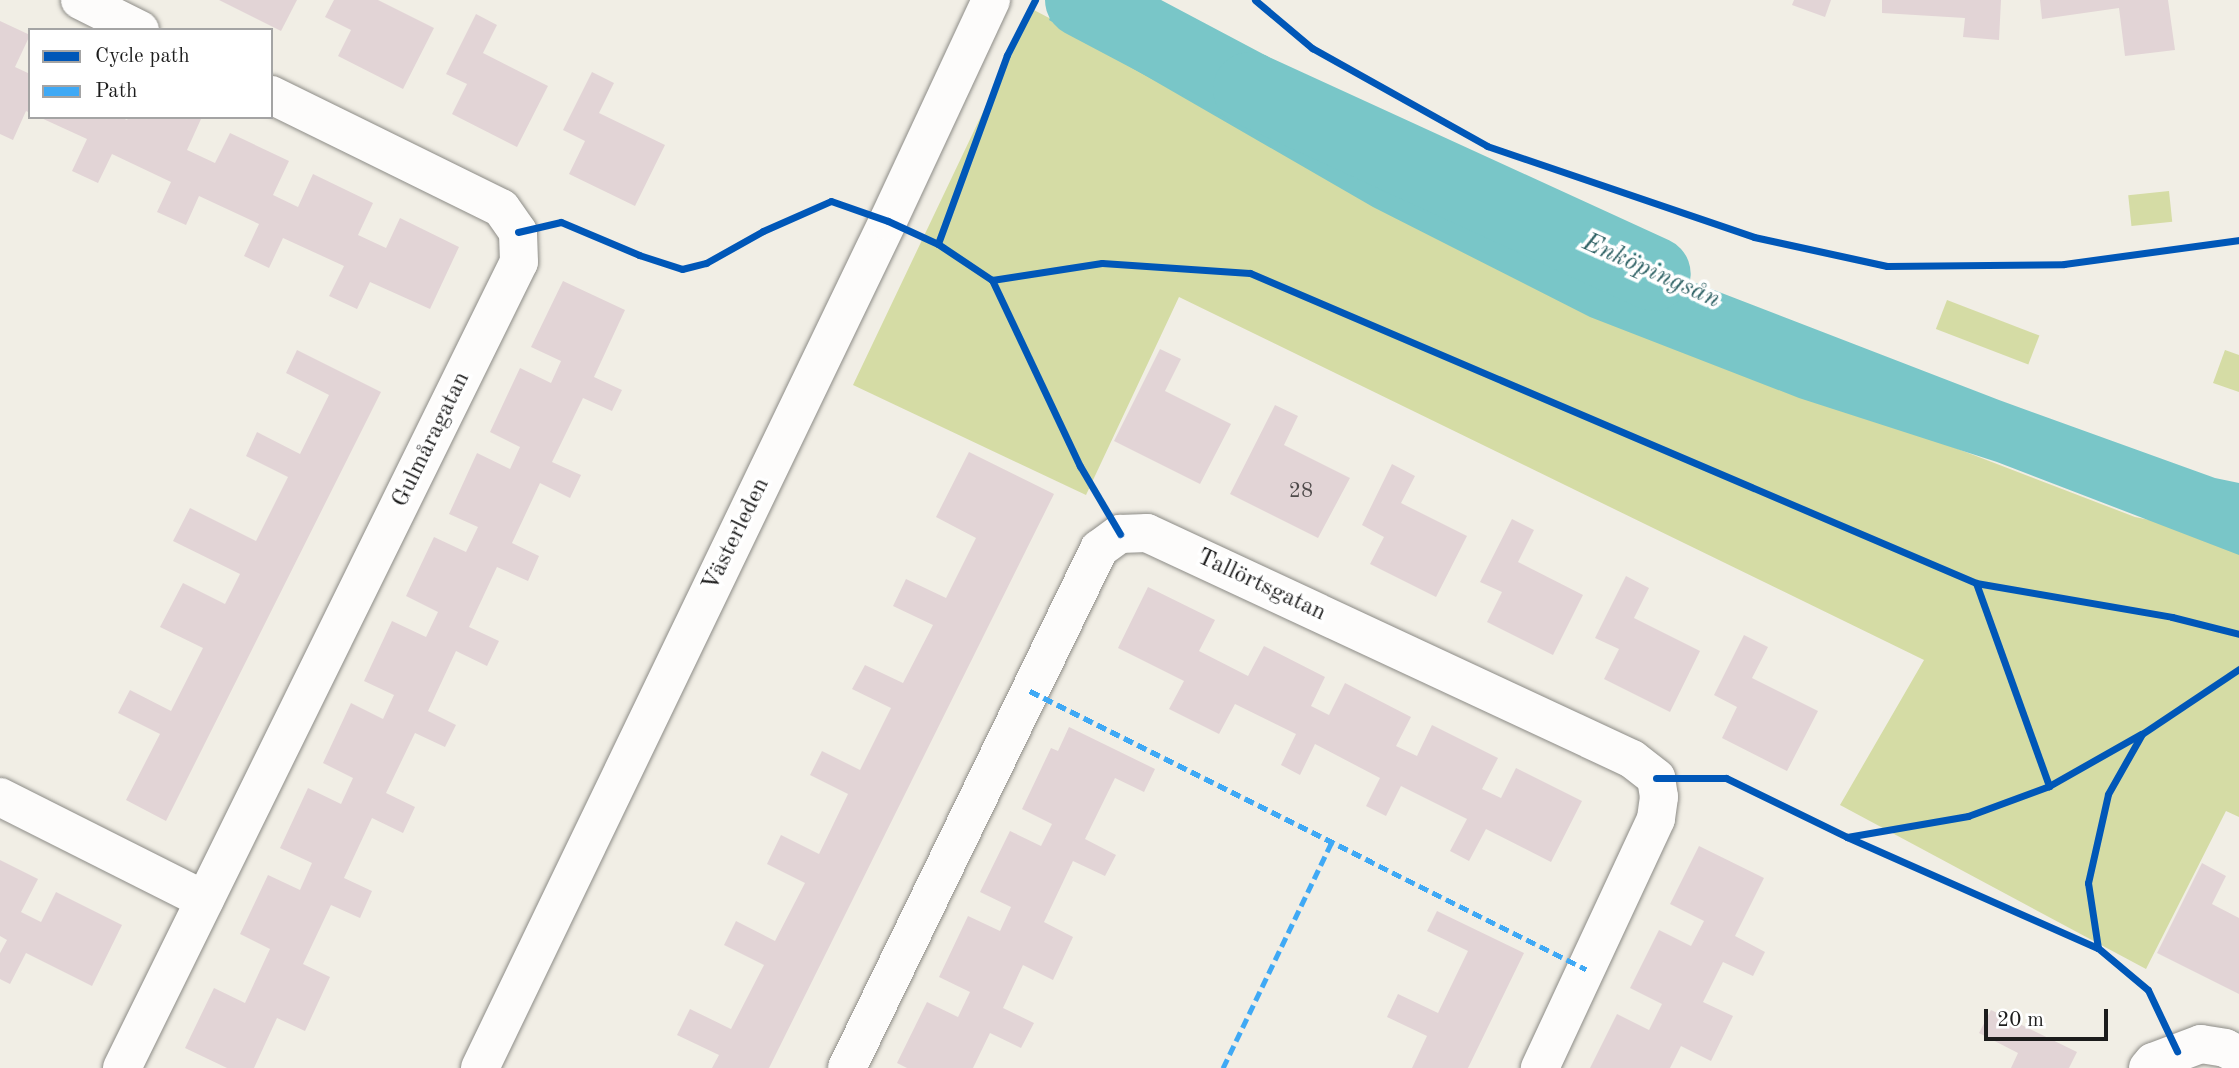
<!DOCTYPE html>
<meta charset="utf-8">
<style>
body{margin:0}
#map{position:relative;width:2239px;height:1068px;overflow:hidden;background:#f1eee5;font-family:"Old Standard TT",serif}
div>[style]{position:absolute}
.green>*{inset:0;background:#d5dca5;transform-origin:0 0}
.water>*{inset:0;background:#79c6c8}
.river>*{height:74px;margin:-37px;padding:0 37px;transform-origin:37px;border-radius:37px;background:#79c6c8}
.building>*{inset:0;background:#e2d4d6}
.roads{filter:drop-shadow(0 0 2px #8d8c87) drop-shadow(0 0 2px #8d8c87)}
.minor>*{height:38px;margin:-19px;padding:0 19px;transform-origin:19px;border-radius:19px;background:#fdfcfb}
.quiet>*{height:5px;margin-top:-2.5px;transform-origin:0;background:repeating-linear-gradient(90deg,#3fa9f5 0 10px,transparent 0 15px)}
.cycleway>*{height:7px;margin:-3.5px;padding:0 3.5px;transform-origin:3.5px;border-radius:3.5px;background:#0057b8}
span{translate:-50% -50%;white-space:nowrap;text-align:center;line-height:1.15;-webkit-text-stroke:7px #fff;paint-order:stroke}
.number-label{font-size:21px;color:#4e4a4a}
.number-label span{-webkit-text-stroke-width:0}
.street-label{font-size:24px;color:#1c1c1c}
.water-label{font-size:26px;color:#2e6164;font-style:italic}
.legend{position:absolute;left:28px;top:28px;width:245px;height:91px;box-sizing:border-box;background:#fff;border:2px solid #a4a4a4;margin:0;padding:9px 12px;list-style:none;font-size:21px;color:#1c1c1c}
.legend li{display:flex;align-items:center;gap:14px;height:35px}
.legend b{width:35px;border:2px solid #a4a4a4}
.scale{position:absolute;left:1984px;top:1009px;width:124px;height:32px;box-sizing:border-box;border:4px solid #1c1c1c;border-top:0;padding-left:9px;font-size:21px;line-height:24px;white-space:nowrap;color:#1c1c1c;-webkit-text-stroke:5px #fff;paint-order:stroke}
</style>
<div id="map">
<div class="green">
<div style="clip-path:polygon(1032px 9px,1461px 234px,1742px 366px,2135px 517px,2239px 538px,2239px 817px,2226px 811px,2146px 969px,1840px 805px,1924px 660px,1179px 297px,1086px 495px,853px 385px)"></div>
<div style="left:2169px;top:191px;width:31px;height:41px;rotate:84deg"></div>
<div style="left:1947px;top:300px;width:99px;height:31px;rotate:21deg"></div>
<div style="clip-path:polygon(2225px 350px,2239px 355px,2239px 392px,2213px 383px)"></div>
</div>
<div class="water">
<div style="clip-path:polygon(1058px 0,1099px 0,1382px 162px,1999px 400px,2215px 478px,2239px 483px,2239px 555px,1997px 462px,1799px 398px,1590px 317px,1373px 207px,1049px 20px)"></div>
</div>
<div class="river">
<div style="left:1082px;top:0;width:190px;rotate:27.9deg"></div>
<div style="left:1250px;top:89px;width:444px;rotate:24.6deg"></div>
</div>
<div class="building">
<div style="clip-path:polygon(219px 0,297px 0,281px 31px)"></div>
<div style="clip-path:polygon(334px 0,378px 0,434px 28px,403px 89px,338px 56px,351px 30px,325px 17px)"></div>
<div style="clip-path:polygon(1794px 0,1831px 0,1825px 17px,1792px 5px)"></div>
<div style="clip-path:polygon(1882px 0,2001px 0,1999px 40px,1963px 37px,1965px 18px,1882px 13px)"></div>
<div style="clip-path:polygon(2040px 0,2168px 0,2175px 50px,2125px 56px,2119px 8px,2042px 19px)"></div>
<div style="clip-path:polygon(476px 14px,497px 25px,483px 53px,548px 86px,517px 147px,452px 114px,467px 84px,446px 74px)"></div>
<div style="clip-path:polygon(0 21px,30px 35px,15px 67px,30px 74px,30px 113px,26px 111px,13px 140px,0 134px)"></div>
<div style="clip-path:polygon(592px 72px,614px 83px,599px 113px,665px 145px,635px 206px,569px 174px,585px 141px,563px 130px)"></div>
<div style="clip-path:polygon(39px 117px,120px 117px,127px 120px,129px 117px,199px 117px,201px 119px,187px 150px,215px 163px,230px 133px,289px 161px,273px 195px,298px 207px,313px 174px,373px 203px,358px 235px,386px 248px,400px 218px,459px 247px,430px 309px,370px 282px,357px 309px,329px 296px,344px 266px,283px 238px,269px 268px,244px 256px,259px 224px,199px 196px,186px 225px,157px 212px,171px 182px,112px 154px,98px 183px,72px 171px,87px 139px)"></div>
<div style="clip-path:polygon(563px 281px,625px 310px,594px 377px,622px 390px,612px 411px,583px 398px,552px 462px,581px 475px,570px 498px,540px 483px,512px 543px,539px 556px,528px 581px,497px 567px,469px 627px,499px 641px,487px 666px,456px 651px,428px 711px,456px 725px,445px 747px,415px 733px,386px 793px,415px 807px,403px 833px,372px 818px,344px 878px,372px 891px,360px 918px,331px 905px,303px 964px,330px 977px,305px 1031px,277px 1018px,254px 1068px,227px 1068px,185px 1048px,214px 988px,245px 1003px,270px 949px,240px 934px,268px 875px,300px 890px,312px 863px,280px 848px,308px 788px,341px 804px,353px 778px,323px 763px,351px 703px,383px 719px,394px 695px,364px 681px,392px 621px,426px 637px,438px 612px,406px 596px,434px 537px,466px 552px,478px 527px,449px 514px,477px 453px,510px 469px,520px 447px,490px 432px,520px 368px,551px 383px,561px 361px,531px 347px)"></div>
<div style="clip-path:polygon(1160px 349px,1181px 359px,1165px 391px,1231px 424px,1200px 484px,1114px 441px)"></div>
<div style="clip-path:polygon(297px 350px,381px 392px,166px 821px,126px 800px,160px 734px,118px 713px,130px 690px,171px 711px,203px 648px,160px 627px,183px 583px,225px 604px,240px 574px,173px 541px,190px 508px,256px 541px,288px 477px,246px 456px,257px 432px,300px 454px,329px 395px,286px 373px)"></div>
<div style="clip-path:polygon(1275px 405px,1298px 416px,1284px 445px,1350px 478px,1318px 538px,1230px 494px)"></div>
<div style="clip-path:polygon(969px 452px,1054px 494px,769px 1068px,712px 1068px,719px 1055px,677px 1035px,690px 1009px,731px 1029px,764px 965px,724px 945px,736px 921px,775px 941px,805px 883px,767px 864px,781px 835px,819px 854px,848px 794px,810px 775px,822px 751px,860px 770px,891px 708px,852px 689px,865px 665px,903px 683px,933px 625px,893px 606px,906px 579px,946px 598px,976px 538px,936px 517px)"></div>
<div style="clip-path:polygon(1392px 464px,1415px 476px,1401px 503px,1467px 536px,1436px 597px,1370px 564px,1384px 537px,1362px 525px)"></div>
<div style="clip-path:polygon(1512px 519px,1534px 530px,1518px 562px,1583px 595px,1553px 655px,1487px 622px,1502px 592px,1480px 582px)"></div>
<div style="clip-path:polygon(1626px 576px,1649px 588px,1634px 618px,1700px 651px,1670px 712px,1604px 679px,1619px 649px,1595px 638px)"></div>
<div style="clip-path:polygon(1148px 587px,1215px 620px,1199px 651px,1248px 676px,1264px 646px,1325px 677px,1311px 706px,1329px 715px,1345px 683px,1411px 717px,1396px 746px,1417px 756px,1432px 725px,1498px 758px,1482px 789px,1501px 798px,1516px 768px,1582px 801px,1551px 862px,1486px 829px,1469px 861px,1450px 851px,1467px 819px,1401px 786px,1386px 816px,1366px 806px,1380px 778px,1315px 744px,1300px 775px,1281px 765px,1296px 734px,1235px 704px,1219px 734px,1169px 709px,1184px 681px,1118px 648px)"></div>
<div style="clip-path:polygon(1744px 635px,1768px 647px,1752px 678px,1818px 711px,1787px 771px,1722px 738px,1737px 707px,1714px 695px)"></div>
<div style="clip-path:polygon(1069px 727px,1155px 769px,1144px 792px,1115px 778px,1085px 839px,1116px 855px,1105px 876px,1073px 861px,1044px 922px,1073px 937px,1053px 980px,1023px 965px,1003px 1008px,1034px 1023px,1021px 1048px,990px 1033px,973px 1068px,907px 1068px,897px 1063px,927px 1002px,958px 1017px,970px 992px,939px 977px,968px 916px,1000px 931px,1011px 907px,980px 892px,1010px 831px,1041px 846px,1052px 824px,1022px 809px,1051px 748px,1058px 751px)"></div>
<div style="clip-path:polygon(1699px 846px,1764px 878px,1735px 936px,1765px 952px,1753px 976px,1723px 962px,1703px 1002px,1733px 1016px,1711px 1061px,1681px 1046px,1670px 1068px,1590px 1068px,1617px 1014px,1649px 1030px,1662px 1004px,1630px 988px,1659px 930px,1691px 946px,1704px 921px,1670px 904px)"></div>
<div style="clip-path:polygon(0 860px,38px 879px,21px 912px,41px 922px,56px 892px,122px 925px,92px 986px,26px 953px,10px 984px,0 979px,0 953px,7px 940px,0 936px)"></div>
<div style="clip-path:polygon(2202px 863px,2226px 876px,2212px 904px,2239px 918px,2239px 994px,2157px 953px)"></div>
<div style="clip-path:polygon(1437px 911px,1524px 953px,1468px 1068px,1412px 1068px,1427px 1036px,1387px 1017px,1398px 994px,1438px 1013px,1468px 951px,1427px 931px)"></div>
<div style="clip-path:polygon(1991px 1010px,2077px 1052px,2069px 1068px,2011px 1068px,2018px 1053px,1979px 1033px)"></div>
</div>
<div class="roads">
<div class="minor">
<div style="left:80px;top:0;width:67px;rotate:26.6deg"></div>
<div style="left:0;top:797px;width:229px;rotate:26.7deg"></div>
<div style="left:122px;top:1068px;width:898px;rotate:-63.78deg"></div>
<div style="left:519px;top:262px;width:30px;rotate:-92deg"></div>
<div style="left:518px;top:232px;width:29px;rotate:-125deg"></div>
<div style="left:501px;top:208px;width:256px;rotate:-153.8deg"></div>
<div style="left:480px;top:1068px;width:940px;rotate:-64.28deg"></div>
<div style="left:888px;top:221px;width:244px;rotate:-65deg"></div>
<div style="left:847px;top:1068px;width:577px;rotate:-64.1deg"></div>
<div style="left:1099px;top:549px;width:26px;rotate:-36deg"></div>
<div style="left:1120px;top:534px;width:27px;rotate:-2deg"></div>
<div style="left:1147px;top:533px;width:535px;rotate:24.98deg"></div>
<div style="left:1632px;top:759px;width:31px;rotate:38deg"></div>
<div style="left:1656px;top:778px;width:19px;rotate:81deg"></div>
<div style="left:1659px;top:797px;width:22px;rotate:98deg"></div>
<div style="left:1656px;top:819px;width:275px;rotate:115deg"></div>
<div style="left:2148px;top:1068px;width:8px;rotate:-50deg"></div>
<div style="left:2153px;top:1062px;width:51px;rotate:-20.6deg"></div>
<div style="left:2201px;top:1044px;width:24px;rotate:9deg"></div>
<div style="left:2225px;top:1048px;width:16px;rotate:27deg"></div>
</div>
</div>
<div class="quiet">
<div style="left:1030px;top:691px;width:622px;rotate:26.57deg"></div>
<div style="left:1223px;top:1068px;width:251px;rotate:-64.3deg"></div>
</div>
<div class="cycleway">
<div style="left:1035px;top:0;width:62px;rotate:117deg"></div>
<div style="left:1007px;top:55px;width:201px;rotate:110.1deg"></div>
<div style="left:938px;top:244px;width:65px;rotate:33.7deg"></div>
<div style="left:992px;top:280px;width:111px;rotate:-8.8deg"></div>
<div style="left:1102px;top:263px;width:148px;rotate:3.9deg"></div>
<div style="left:1250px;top:273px;width:789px;rotate:23.12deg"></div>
<div style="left:1976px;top:583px;width:199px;rotate:9.8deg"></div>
<div style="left:2172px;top:617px;width:69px;rotate:14.2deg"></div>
<div style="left:1255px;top:0;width:75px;rotate:40.1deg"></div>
<div style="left:1312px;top:48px;width:201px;rotate:29.2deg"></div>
<div style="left:1487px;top:146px;width:282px;rotate:18.8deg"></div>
<div style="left:1754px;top:237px;width:136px;rotate:12.3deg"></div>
<div style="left:1887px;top:266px;width:177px;rotate:-0.6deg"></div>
<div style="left:2064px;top:264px;width:177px;rotate:-7.8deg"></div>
<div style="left:518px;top:232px;width:44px;rotate:-13.1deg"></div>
<div style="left:561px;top:222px;width:85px;rotate:22.9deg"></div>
<div style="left:639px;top:255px;width:45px;rotate:18deg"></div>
<div style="left:682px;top:269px;width:25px;rotate:-14deg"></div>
<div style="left:706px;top:263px;width:65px;rotate:-29.3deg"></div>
<div style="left:763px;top:231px;width:74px;rotate:-23.8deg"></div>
<div style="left:831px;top:201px;width:60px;rotate:19.3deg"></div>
<div style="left:888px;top:221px;width:55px;rotate:24.7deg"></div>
<div style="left:992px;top:280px;width:206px;rotate:64.7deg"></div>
<div style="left:1080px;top:466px;width:79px;rotate:59.5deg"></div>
<div style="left:1976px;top:583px;width:216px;rotate:70.2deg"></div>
<div style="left:1656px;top:778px;width:70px"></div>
<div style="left:1726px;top:778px;width:135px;rotate:26deg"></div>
<div style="left:1847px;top:837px;width:274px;rotate:23.9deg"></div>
<div style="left:2098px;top:948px;width:65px;rotate:40deg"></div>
<div style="left:2148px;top:990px;width:68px;rotate:64.6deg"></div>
<div style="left:1847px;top:837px;width:123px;rotate:-9.8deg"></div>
<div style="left:1968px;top:816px;width:86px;rotate:-20.3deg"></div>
<div style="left:2049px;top:786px;width:106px;rotate:-29.5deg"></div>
<div style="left:2098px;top:948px;width:66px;rotate:-98.7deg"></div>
<div style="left:2088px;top:883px;width:91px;rotate:-77.3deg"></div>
<div style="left:2108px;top:794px;width:69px;rotate:-60.5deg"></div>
<div style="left:2142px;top:734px;width:117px;rotate:-33.8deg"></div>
</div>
<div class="number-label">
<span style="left:1301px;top:492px">28</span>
</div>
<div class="street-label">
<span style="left:432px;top:440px;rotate:-64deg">Gulmåragatan</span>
<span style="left:737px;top:535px;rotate:-64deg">Västerleden</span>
<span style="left:1261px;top:586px;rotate:25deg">Tallörtsgatan</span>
</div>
<div class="water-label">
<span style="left:1651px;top:272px;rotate:24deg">Enköpingsån</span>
</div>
<ul class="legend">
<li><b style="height:9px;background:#0057b8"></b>Cycle path</li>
<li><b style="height:9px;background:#3fa9f5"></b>Path</li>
</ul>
<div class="scale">20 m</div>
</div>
